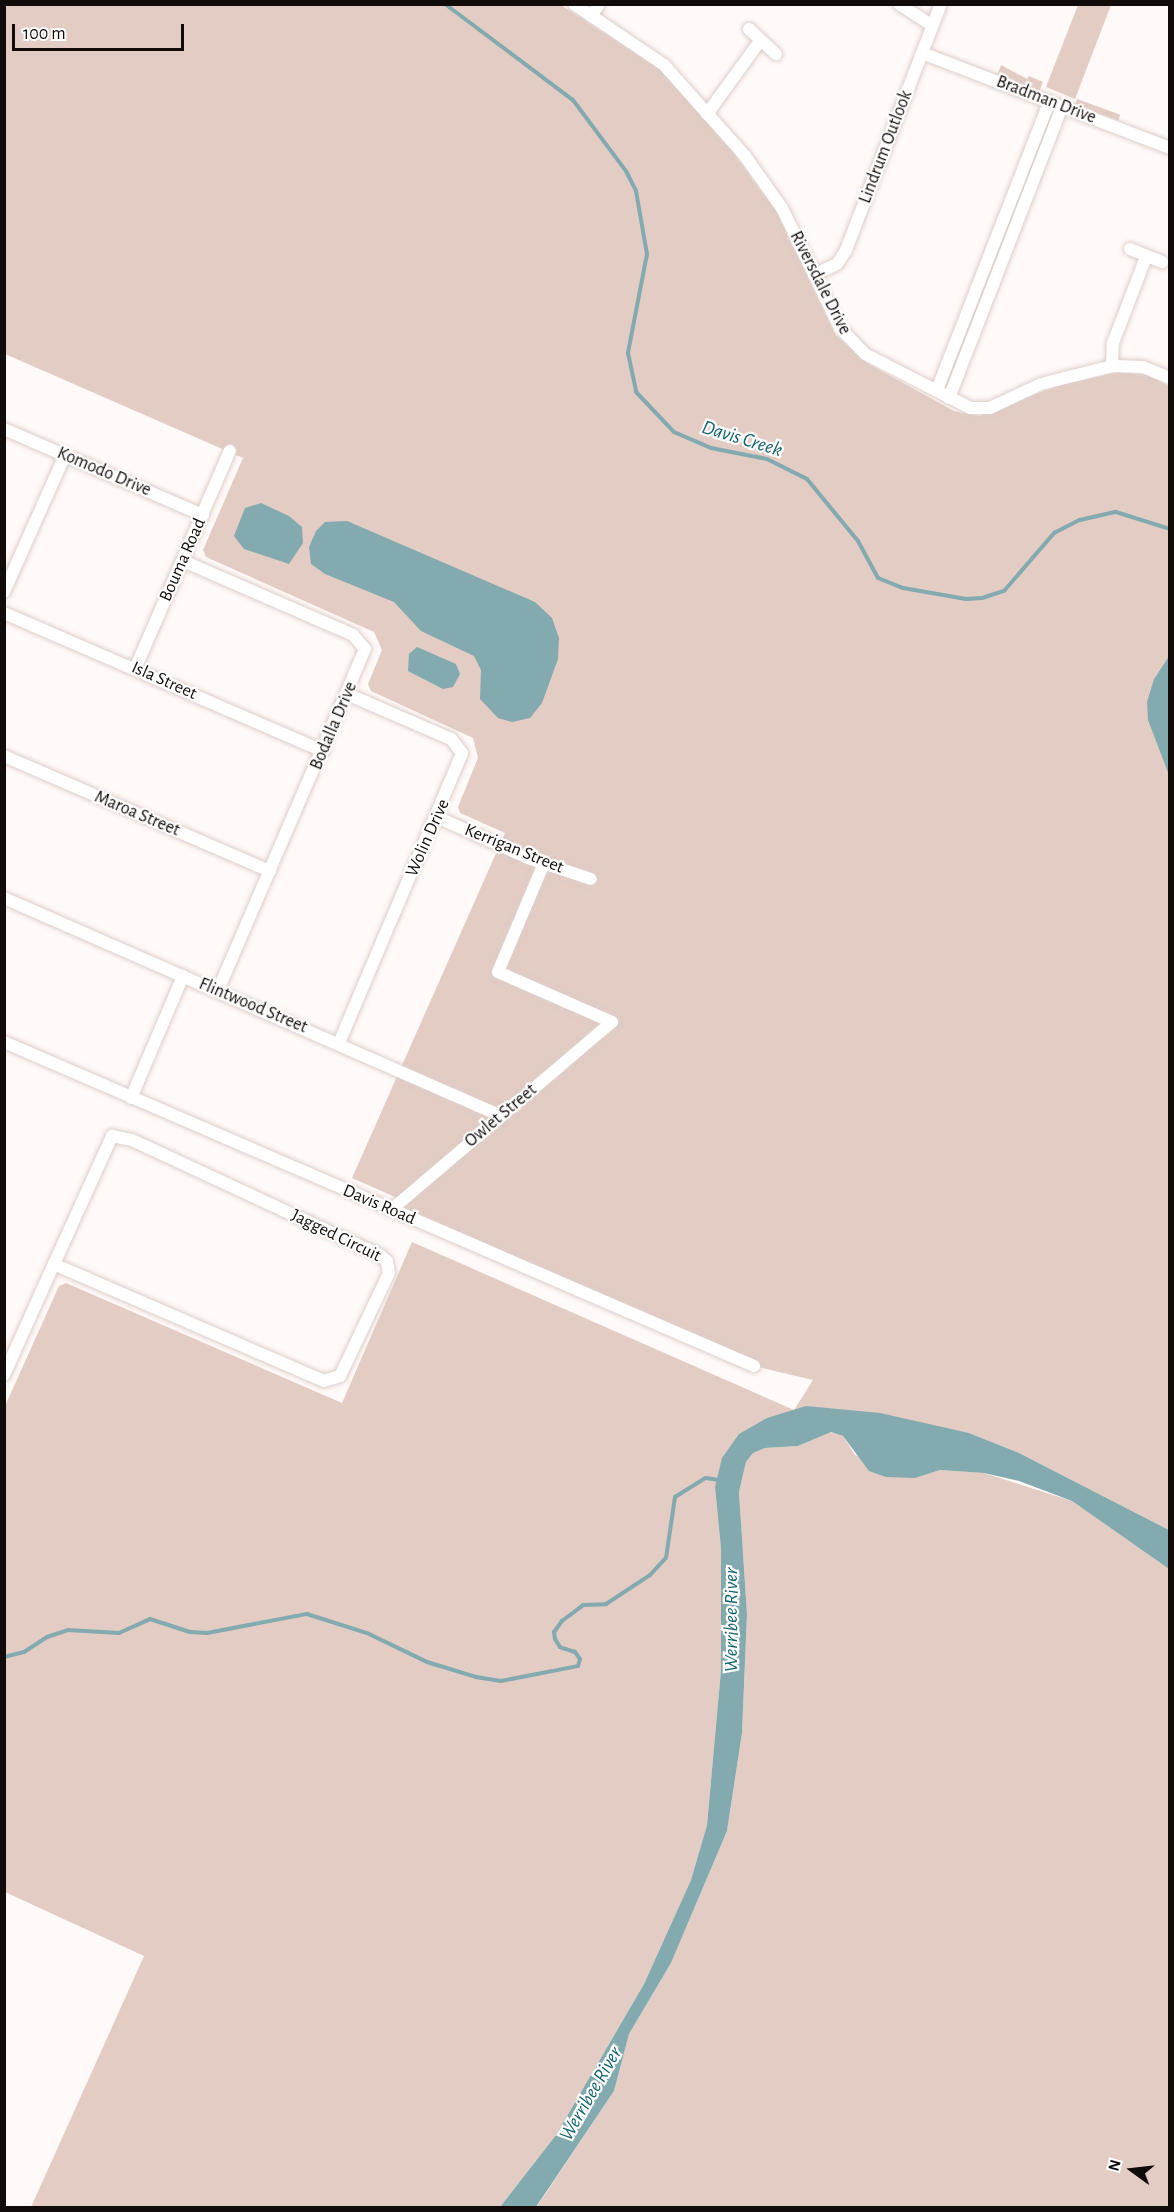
<!DOCTYPE html>
<style>
body{margin:0}
#map{position:relative;width:1174px;height:2212px;overflow:hidden;background:#fff9f7;font-family:"Alegreya Sans",sans-serif}
div>[style]{position:absolute}
.green>*{inset:0;background:#e2ccc4;transform-origin:0 0}
.water>*{inset:0;background:#83aaaf}
.stream>*{height:4px;margin:-2px;padding:0 2px;transform-origin:2px;border-radius:2px;background:#83aaaf}
.roads{filter:drop-shadow(0 0 2px #dccec8) drop-shadow(0 0 2px #dccec8)}
.minor>*{height:12px;margin:-6px;padding:0 6px;transform-origin:6px;border-radius:6px;background:#fff}
span{translate:-50% -50%;white-space:nowrap;text-align:center;line-height:1.15;-webkit-text-stroke:4.5px #fff;paint-order:stroke}
.street-label{font-size:18px;color:#110c0a}
.water-label{font-size:20px;color:#13636b;font-style:italic}
.frame{position:absolute;inset:0;border:6px solid #110c0a;pointer-events:none}
.north{position:absolute;left:1102px;top:2140px;width:60px;height:60px;-webkit-text-stroke:4px #fff;paint-order:stroke;rotate:285deg;font-size:16px;font-weight:700;line-height:24px;text-align:center;color:#110c0a}
.north::after{content:'';display:block;margin:auto;width:21px;height:27px;background:#110c0a;clip-path:polygon(50% 0,100% 100%,50% 72%,0 100%)}
.scale{position:absolute;left:12px;top:24px;width:172px;height:27px;box-sizing:border-box;border:3px solid #110c0a;border-top:0;padding-left:8px;font-size:18px;line-height:21px;white-space:nowrap;color:#110c0a;-webkit-text-stroke:4px #fff;paint-order:stroke}
</style>
<div id="map">
<div class="green">
<div style="clip-path:polygon(5px 5px,561px 5px,659px 68px,732px 151px,776px 211px,835px 334px,867px 363px,954px 411px,979px 416px,1060px 385px,1120px 372px,1147px 375px,1169px 386px,1169px 656px,1154px 679px,1153px 732px,1170px 775px,1169px 1530px,1019px 1453px,969px 1433px,806px 1406px,715px 1487px,721px 1549px,721px 1670px,707px 1825px,691px 1880px,644px 1984px,556px 2135px,500px 2207px,31px 2207px,144px 1956px,5px 1892px,5px 1406px,59px 1286px,66px 1283px,342px 1403px,412px 1242px,794px 1410px,813px 1380px,754px 1366px,391px 1210px,402px 1200px,352px 1178px,505px 833px,460px 813px,458px 807px,478px 758px,473px 738px,371px 691px,368px 684px,382px 650px,374px 632px,206px 557px,203px 550px,243px 458px,5px 354px)"></div>
<div style="clip-path:polygon(1078px 5px,1111px 5px,1075px 99px,1046px 87px)"></div>
<div style="clip-path:polygon(1001px 65px,1027px 79px,1029px 76px,1043px 82px,1039px 92px,997px 75px)"></div>
<div style="left:1077px;top:99px;width:46px;height:6px;rotate:20deg"></div>
<div style="clip-path:polygon(830px 1432px,843px 1436px,855px 1455px,915px 1478px,940px 1470px,984px 1473px,1072px 1501px,1169px 1569px,1169px 2207px,536px 2208px,614px 2091px,629px 2034px,671px 1963px,727px 1831px,742px 1733px,747px 1614px,739px 1492px,746px 1462px,753px 1453px,765px 1448px,798px 1446px)"></div>
</div>
<div class="water">
<div style="clip-path:polygon(261px 503px,289px 516px,302px 527px,303px 543px,289px 564px,244px 549px,234px 536px,245px 508px)"></div>
<div style="clip-path:polygon(347px 521px,535px 602px,552px 618px,559px 638px,558px 659px,542px 703px,530px 718px,512px 722px,498px 718px,480px 699px,481px 670px,474px 656px,421px 631px,394px 602px,325px 574px,311px 564px,309px 547px,316px 531px,325px 522px)"></div>
<div style="clip-path:polygon(417px 647px,456px 664px,460px 674px,453px 687px,443px 689px,408px 671px,409px 654px)"></div>
<div style="clip-path:polygon(1169px 656px,1169px 775px,1148px 720px,1147px 702px,1154px 679px)"></div>
<div style="clip-path:polygon(806px 1406px,880px 1413px,969px 1433px,1019px 1453px,1169px 1530px,1169px 1569px,1072px 1501px,1019px 1481px,984px 1473px,940px 1470px,915px 1478px,886px 1477px,869px 1471px,843px 1436px,831px 1432px,798px 1446px,765px 1448px,753px 1453px,746px 1462px,739px 1492px,747px 1614px,742px 1733px,727px 1831px,671px 1963px,629px 2034px,614px 2091px,536px 2207px,500px 2207px,556px 2135px,644px 1984px,691px 1880px,707px 1825px,721px 1670px,721px 1549px,715px 1487px,722px 1458px,739px 1434px,767px 1418px)"></div>
</div>
<div class="stream">
<div style="left:445px;top:4px;width:160px;rotate:36.9deg"></div>
<div style="left:573px;top:100px;width:89px;rotate:53.3deg"></div>
<div style="left:626px;top:171px;width:22px;rotate:63deg"></div>
<div style="left:636px;top:191px;width:64px;rotate:80.1deg"></div>
<div style="left:647px;top:254px;width:101px;rotate:100.9deg"></div>
<div style="left:628px;top:353px;width:40px;rotate:78deg"></div>
<div style="left:636px;top:392px;width:55px;rotate:46.5deg"></div>
<div style="left:674px;top:432px;width:40px;rotate:23.4deg"></div>
<div style="left:711px;top:448px;width:57px;rotate:11.1deg"></div>
<div style="left:767px;top:459px;width:45px;rotate:26.6deg"></div>
<div style="left:807px;top:479px;width:80px;rotate:50.6deg"></div>
<div style="left:858px;top:541px;width:42px;rotate:61.6deg"></div>
<div style="left:878px;top:578px;width:27px;rotate:22deg"></div>
<div style="left:903px;top:588px;width:64px;rotate:9.9deg"></div>
<div style="left:966px;top:599px;width:16px;rotate:-4deg"></div>
<div style="left:982px;top:598px;width:23px;rotate:-18deg"></div>
<div style="left:1004px;top:591px;width:77px;rotate:-49.2deg"></div>
<div style="left:1054px;top:533px;width:29px;rotate:-27deg"></div>
<div style="left:1080px;top:520px;width:37px;rotate:-13deg"></div>
<div style="left:1116px;top:512px;width:57px;rotate:17.5deg"></div>
<div style="left:4px;top:1657px;width:21px;rotate:-14deg"></div>
<div style="left:24px;top:1652px;width:27px;rotate:-33deg"></div>
<div style="left:47px;top:1637px;width:22px;rotate:-18deg"></div>
<div style="left:68px;top:1630px;width:51px;rotate:3.4deg"></div>
<div style="left:119px;top:1633px;width:34px;rotate:-24deg"></div>
<div style="left:150px;top:1619px;width:42px;rotate:18deg"></div>
<div style="left:190px;top:1632px;width:17px;rotate:3deg"></div>
<div style="left:207px;top:1633px;width:102px;rotate:-10.8deg"></div>
<div style="left:307px;top:1614px;width:63px;rotate:17.6deg"></div>
<div style="left:367px;top:1633px;width:67px;rotate:25.8deg"></div>
<div style="left:427px;top:1662px;width:51px;rotate:17deg"></div>
<div style="left:476px;top:1677px;width:25px;rotate:9deg"></div>
<div style="left:501px;top:1681px;width:78px;rotate:-11deg"></div>
<div style="left:578px;top:1666px;width:7px;rotate:-74deg"></div>
<div style="left:580px;top:1659px;width:9px;rotate:-126deg"></div>
<div style="left:575px;top:1652px;width:16px;rotate:-162deg"></div>
<div style="left:560px;top:1647px;width:9px;rotate:-122deg"></div>
<div style="left:555px;top:1639px;width:7px;rotate:-98deg"></div>
<div style="left:554px;top:1632px;width:14px;rotate:-54deg"></div>
<div style="left:562px;top:1621px;width:26px;rotate:-37deg"></div>
<div style="left:583px;top:1605px;width:23px;rotate:-2deg"></div>
<div style="left:606px;top:1604px;width:53px;rotate:-33.4deg"></div>
<div style="left:650px;top:1575px;width:23px;rotate:-47deg"></div>
<div style="left:666px;top:1558px;width:62px;rotate:-81.6deg"></div>
<div style="left:675px;top:1497px;width:36px;rotate:-32deg"></div>
<div style="left:706px;top:1478px;width:13px;rotate:9deg"></div>
</div>
<div class="roads">
<div class="minor">
<div style="left:574px;top:4px;width:109px;rotate:34.1deg"></div>
<div style="left:664px;top:65px;width:122px;rotate:48.3deg"></div>
<div style="left:745px;top:156px;width:64px;rotate:54.6deg"></div>
<div style="left:782px;top:208px;width:133px;rotate:64.2deg"></div>
<div style="left:840px;top:328px;width:36px;rotate:46deg"></div>
<div style="left:865px;top:354px;width:118px;rotate:27.2deg"></div>
<div style="left:970px;top:408px;width:20px"></div>
<div style="left:990px;top:408px;width:56px;rotate:-25.2deg"></div>
<div style="left:1041px;top:384px;width:73px;rotate:-14.2deg"></div>
<div style="left:1112px;top:366px;width:31px;rotate:2deg"></div>
<div style="left:1143px;top:367px;width:29px;rotate:22deg"></div>
<div style="left:899px;top:4px;width:40px;rotate:32.9deg"></div>
<div style="left:591px;top:16px;width:14px;rotate:-56deg"></div>
<div style="left:749px;top:29px;width:37px;rotate:43deg"></div>
<div style="left:922px;top:53px;width:266px;rotate:21deg"></div>
<div style="left:707px;top:114px;width:90px;rotate:-54deg"></div>
<div style="left:1130px;top:249px;width:35px;rotate:22deg"></div>
<div style="left:814px;top:275px;width:25px;rotate:-26deg"></div>
<div style="left:837px;top:264px;width:17px;rotate:-57deg"></div>
<div style="left:846px;top:250px;width:264px;rotate:-68.9deg"></div>
<div style="left:1112px;top:366px;width:23px;rotate:-88deg"></div>
<div style="left:1113px;top:343px;width:92px;rotate:-69deg"></div>
<div style="left:937px;top:390px;width:309px;rotate:-68.7deg"></div>
<div style="left:949px;top:398px;width:313px;rotate:-68.8deg"></div>
<div style="left:4px;top:429px;width:217px;rotate:23.4deg"></div>
<div style="left:183px;top:561px;width:185px;rotate:23.5deg"></div>
<div style="left:353px;top:635px;width:18px;rotate:49deg"></div>
<div style="left:365px;top:649px;width:372px;rotate:113.3deg"></div>
<div style="left:4px;top:592px;width:150px;rotate:-66deg"></div>
<div style="left:4px;top:613px;width:348px;rotate:23.4deg"></div>
<div style="left:135px;top:669px;width:238px;rotate:-66.5deg"></div>
<div style="left:4px;top:756px;width:290px;rotate:23.4deg"></div>
<div style="left:437px;top:817px;width:100px;rotate:24.3deg"></div>
<div style="left:528px;top:858px;width:66px;rotate:18.4deg"></div>
<div style="left:4px;top:898px;width:543px;rotate:23.68deg"></div>
<div style="left:4px;top:1042px;width:817px;rotate:23.36deg"></div>
<div style="left:339px;top:1043px;width:315px;rotate:-67deg"></div>
<div style="left:462px;top:753px;width:18px;rotate:-128deg"></div>
<div style="left:451px;top:739px;width:113px;rotate:-156.6deg"></div>
<div style="left:131px;top:1098px;width:133px;rotate:-66.9deg"></div>
<div style="left:391px;top:1210px;width:290px;rotate:-40.4deg"></div>
<div style="left:612px;top:1022px;width:124px;rotate:-156.3deg"></div>
<div style="left:498px;top:972px;width:118px;rotate:-67.1deg"></div>
<div style="left:4px;top:1375px;width:122px;rotate:-65.8deg"></div>
<div style="left:54px;top:1264px;width:141px;rotate:-65.6deg"></div>
<div style="left:112px;top:1136px;width:20px;rotate:11deg"></div>
<div style="left:132px;top:1140px;width:273px;rotate:24.9deg"></div>
<div style="left:380px;top:1255px;width:9px;rotate:41deg"></div>
<div style="left:387px;top:1261px;width:12px;rotate:81deg"></div>
<div style="left:389px;top:1273px;width:114px;rotate:115.4deg"></div>
<div style="left:340px;top:1376px;width:17px;rotate:163deg"></div>
<div style="left:324px;top:1381px;width:294px;rotate:-156.6deg"></div>
</div>
</div>
<div class="street-label">
<span style="left:1046px;top:100px;rotate:21deg">Bradman Drive</span>
<span style="left:886px;top:147px;rotate:-69deg">Lindrum Outlook</span>
<span style="left:820px;top:283px;rotate:63deg">Riversdale Drive</span>
<span style="left:104px;top:472px;rotate:23deg">Komodo Drive</span>
<span style="left:183px;top:560px;rotate:-66deg">Bouma Road</span>
<span style="left:164px;top:681px;rotate:24deg">Isla Street</span>
<span style="left:334px;top:726px;rotate:-67deg">Bodalla Drive</span>
<span style="left:137px;top:814px;rotate:23deg">Maroa Street</span>
<span style="left:428px;top:838px;rotate:-66deg">Wolin Drive</span>
<span style="left:514px;top:849px;rotate:22deg">Kerrigan Street</span>
<span style="left:253px;top:1006px;rotate:23deg">Flintwood Street</span>
<span style="left:501px;top:1116px;rotate:-40deg">Owlet Street</span>
<span style="left:379px;top:1205px;rotate:23deg">Davis Road</span>
<span style="left:336px;top:1236px;rotate:26deg">Jagged Circuit</span>
</div>
<div class="water-label">
<span style="left:742px;top:439px;rotate:17deg">Davis Creek</span>
<span style="left:731px;top:1620px;rotate:-90deg">Werribee River</span>
<span style="left:591px;top:2094px;rotate:-60deg">Werribee River</span>
</div>
<div class="frame"></div>
<div class="north">N</div>
<div class="scale">100 m</div>
</div>
